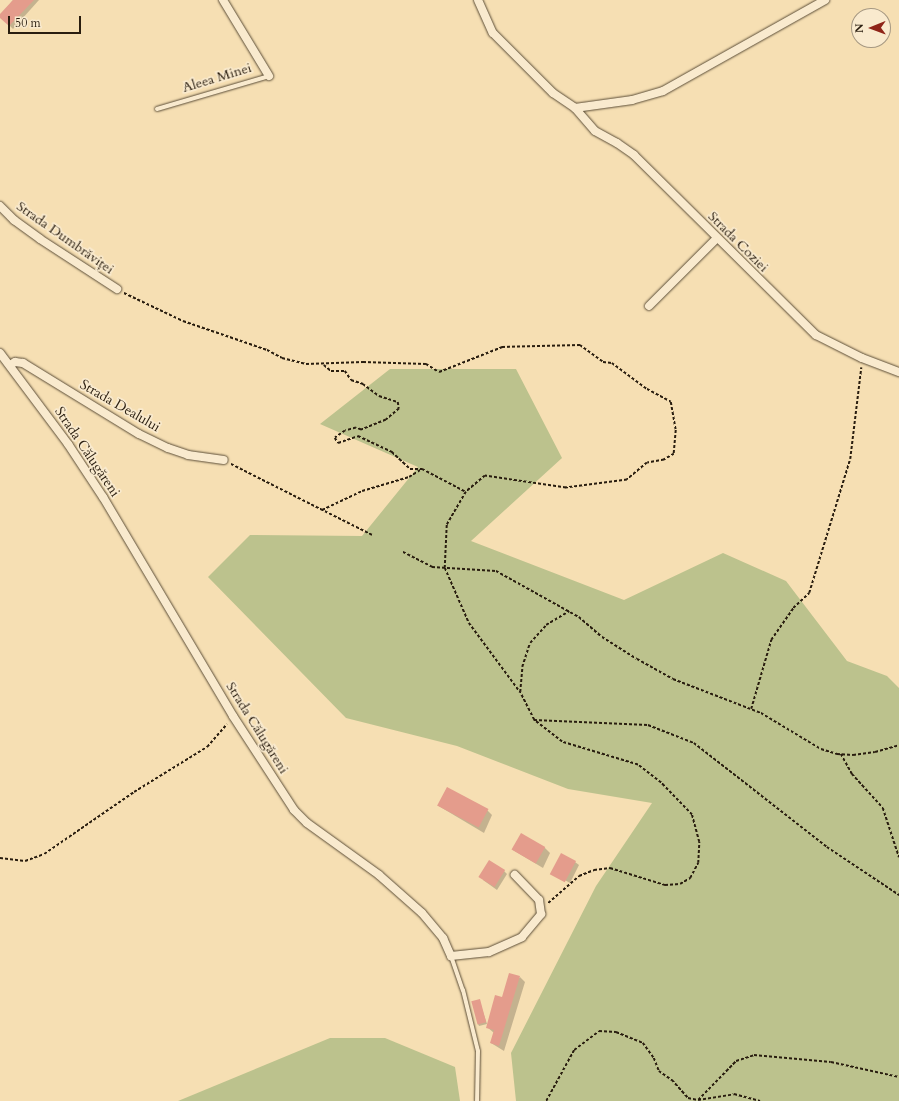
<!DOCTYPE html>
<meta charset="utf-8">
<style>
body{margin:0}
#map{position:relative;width:899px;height:1101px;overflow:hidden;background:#f6dfb3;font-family:Cardo,serif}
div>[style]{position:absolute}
.green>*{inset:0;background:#bcc28d}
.shadow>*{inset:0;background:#0003}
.building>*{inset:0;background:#e49c8c;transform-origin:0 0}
.path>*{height:1.5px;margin-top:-0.75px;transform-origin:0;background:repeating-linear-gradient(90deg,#291d0f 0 3px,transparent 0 5px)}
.roads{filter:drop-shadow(0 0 1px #5c4e38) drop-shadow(0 0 1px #5c4e38)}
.lane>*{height:4px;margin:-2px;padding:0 2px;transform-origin:2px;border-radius:2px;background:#f9eace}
.street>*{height:8px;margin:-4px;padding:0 4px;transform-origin:4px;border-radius:4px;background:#f9eace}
span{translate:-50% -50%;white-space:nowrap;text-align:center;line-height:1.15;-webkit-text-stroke:3.5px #f9eace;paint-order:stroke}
.street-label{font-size:14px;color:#291d0f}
.north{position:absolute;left:851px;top:8px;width:40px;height:40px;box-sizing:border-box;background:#f9eace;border:1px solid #a69882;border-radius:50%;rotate:269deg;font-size:11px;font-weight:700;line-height:16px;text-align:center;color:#291d0f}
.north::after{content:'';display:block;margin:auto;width:14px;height:18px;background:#8f2418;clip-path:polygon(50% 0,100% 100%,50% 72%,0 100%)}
.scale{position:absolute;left:8px;top:16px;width:73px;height:18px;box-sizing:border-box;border:2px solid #291d0f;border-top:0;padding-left:5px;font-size:12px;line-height:14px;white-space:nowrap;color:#291d0f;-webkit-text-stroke:3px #f9eace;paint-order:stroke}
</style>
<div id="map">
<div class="green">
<div style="clip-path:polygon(390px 369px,516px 369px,562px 458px,471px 541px,624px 600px,723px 553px,786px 581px,847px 661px,887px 676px,899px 688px,899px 1101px,516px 1101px,511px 1053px,596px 886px,652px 803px,568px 789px,457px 746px,346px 718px,208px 577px,250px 535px,362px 536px,418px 467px,320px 424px)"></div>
<div style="clip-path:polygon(330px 1038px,385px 1038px,455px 1067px,460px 1101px,178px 1101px)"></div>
</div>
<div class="shadow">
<div style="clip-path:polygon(13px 0,39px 0,13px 29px,0 16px)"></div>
<div style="clip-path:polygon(437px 805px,487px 810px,492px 815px,484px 833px)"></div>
<div style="clip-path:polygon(545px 848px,550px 853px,543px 868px,513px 850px)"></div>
<div style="clip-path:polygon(575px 862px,579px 865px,570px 883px,554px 874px)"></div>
<div style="clip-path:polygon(504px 871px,507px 874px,497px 890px,483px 880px)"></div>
<div style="clip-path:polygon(520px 977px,525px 982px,504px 1051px,491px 1043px,494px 1033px,487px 1027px,502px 998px)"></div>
<div style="clip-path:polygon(479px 1000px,487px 1024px,479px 1026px,478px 1024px)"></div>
</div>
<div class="building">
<div style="clip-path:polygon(13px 0,34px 0,9px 26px,0 18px,0 14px)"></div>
<div style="left:447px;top:787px;width:47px;height:21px;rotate:28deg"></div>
<div style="left:521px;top:833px;width:28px;height:19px;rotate:30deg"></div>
<div style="left:561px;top:853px;width:17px;height:24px;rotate:28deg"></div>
<div style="left:489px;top:860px;width:19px;height:20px;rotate:32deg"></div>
<div style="clip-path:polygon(509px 973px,520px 976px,499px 1046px,490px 1043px,494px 1030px,486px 1028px,495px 995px,502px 997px)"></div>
<div style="left:480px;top:999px;width:24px;height:9px;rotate:75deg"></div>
</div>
<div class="path">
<div style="left:124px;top:293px;width:65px;rotate:25.4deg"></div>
<div style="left:183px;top:321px;width:89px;rotate:19deg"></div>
<div style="left:267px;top:350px;width:17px;rotate:28deg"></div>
<div style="left:282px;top:358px;width:25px;rotate:14deg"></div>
<div style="left:306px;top:364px;width:57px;rotate:-2deg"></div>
<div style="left:363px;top:362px;width:63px;rotate:1.8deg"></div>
<div style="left:426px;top:364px;width:15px;rotate:32deg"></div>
<div style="left:439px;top:372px;width:68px;rotate:-21.6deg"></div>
<div style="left:502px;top:347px;width:78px;rotate:-1.5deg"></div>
<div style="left:580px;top:345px;width:29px;rotate:36deg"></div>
<div style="left:603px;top:362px;width:9px;rotate:6deg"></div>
<div style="left:612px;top:363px;width:44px;rotate:36.6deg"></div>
<div style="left:647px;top:389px;width:27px;rotate:28deg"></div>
<div style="left:671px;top:402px;width:28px;rotate:80deg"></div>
<div style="left:676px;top:430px;width:24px;rotate:95deg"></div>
<div style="left:674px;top:454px;width:12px;rotate:149deg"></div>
<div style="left:664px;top:460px;width:17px;rotate:170deg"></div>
<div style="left:647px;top:463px;width:26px;rotate:140deg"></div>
<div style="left:627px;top:480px;width:62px;rotate:172.5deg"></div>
<div style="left:566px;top:488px;width:82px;rotate:-171.6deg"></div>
<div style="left:485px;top:476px;width:25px;rotate:140deg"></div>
<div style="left:324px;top:365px;width:9px;rotate:41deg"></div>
<div style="left:331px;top:371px;width:14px"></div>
<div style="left:345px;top:371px;width:11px;rotate:56deg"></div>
<div style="left:351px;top:380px;width:13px;rotate:18deg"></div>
<div style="left:363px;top:384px;width:20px;rotate:37deg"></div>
<div style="left:379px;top:396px;width:20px;rotate:18deg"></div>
<div style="left:398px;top:402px;width:7px;rotate:82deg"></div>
<div style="left:399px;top:409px;width:17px;rotate:140deg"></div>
<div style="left:386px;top:420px;width:27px;rotate:158deg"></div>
<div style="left:361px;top:430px;width:5px;rotate:-158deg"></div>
<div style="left:356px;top:428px;width:11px;rotate:165deg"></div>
<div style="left:345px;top:431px;width:12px;rotate:145deg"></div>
<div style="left:335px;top:438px;width:6px;rotate:59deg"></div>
<div style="left:338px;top:443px;width:21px;rotate:-19deg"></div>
<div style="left:358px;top:436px;width:38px;rotate:25deg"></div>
<div style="left:392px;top:452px;width:25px;rotate:43deg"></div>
<div style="left:410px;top:469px;width:12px"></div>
<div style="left:422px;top:469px;width:50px;rotate:27.6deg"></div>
<div style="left:466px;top:492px;width:38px;rotate:120deg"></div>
<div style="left:447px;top:525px;width:43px;rotate:92.7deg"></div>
<div style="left:445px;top:568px;width:60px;rotate:66.4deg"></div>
<div style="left:469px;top:623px;width:86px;rotate:53.5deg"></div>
<div style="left:231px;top:464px;width:158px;rotate:26.7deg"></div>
<div style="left:322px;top:510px;width:44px;rotate:-25.4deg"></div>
<div style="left:362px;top:491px;width:49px;rotate:-16.6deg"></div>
<div style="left:409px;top:477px;width:15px;rotate:-32deg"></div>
<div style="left:403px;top:552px;width:33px;rotate:27deg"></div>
<div style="left:432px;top:567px;width:64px;rotate:3.6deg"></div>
<div style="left:496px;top:571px;width:95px;rotate:29deg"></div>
<div style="left:579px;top:617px;width:30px;rotate:41deg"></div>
<div style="left:602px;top:637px;width:41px;rotate:32.2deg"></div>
<div style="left:637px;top:659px;width:41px;rotate:29.1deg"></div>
<div style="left:673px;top:679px;width:94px;rotate:21.1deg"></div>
<div style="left:761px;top:713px;width:70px;rotate:31deg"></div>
<div style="left:821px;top:749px;width:17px;rotate:17deg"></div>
<div style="left:837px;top:754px;width:16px;rotate:4deg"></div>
<div style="left:853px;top:755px;width:22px;rotate:-8deg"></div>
<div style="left:875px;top:752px;width:25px;rotate:-16deg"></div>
<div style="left:751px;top:709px;width:72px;rotate:-73.8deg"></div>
<div style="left:771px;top:640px;width:39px;rotate:-55deg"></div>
<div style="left:793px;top:608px;width:22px;rotate:-43deg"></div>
<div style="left:809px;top:593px;width:140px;rotate:-73deg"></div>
<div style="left:850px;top:459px;width:92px;rotate:-83.1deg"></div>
<div style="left:534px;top:720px;width:114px;rotate:2.5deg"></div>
<div style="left:648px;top:725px;width:49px;rotate:21.4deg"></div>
<div style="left:694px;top:743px;width:169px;rotate:38deg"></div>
<div style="left:827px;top:847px;width:87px;rotate:33.7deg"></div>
<div style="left:841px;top:754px;width:23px;rotate:61deg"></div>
<div style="left:852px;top:774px;width:46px;rotate:47.6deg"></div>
<div style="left:883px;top:808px;width:52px;rotate:71.9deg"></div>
<div style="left:0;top:858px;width:25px;rotate:7deg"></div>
<div style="left:25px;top:861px;width:20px;rotate:-20deg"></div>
<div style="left:44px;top:854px;width:109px;rotate:-34.6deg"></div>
<div style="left:134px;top:792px;width:86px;rotate:-31.7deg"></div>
<div style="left:207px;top:747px;width:30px;rotate:-49deg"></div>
<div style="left:548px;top:903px;width:41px;rotate:-41.1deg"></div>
<div style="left:579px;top:876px;width:16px;rotate:-22deg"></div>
<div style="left:594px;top:870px;width:16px;rotate:-7deg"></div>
<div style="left:610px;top:868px;width:58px;rotate:17.2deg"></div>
<div style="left:665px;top:885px;width:15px;rotate:-4deg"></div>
<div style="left:680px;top:884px;width:12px;rotate:-31deg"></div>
<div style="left:690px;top:878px;width:17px;rotate:-62deg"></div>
<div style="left:698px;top:863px;width:21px;rotate:-87deg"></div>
<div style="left:699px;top:842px;width:28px;rotate:-105deg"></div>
<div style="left:692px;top:815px;width:45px;rotate:-134.1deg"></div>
<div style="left:661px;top:783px;width:29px;rotate:-142deg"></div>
<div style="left:638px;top:765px;width:79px;rotate:-163.2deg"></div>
<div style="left:562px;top:742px;width:36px;rotate:-142deg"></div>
<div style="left:534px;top:720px;width:31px;rotate:-117deg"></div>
<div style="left:520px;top:692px;width:25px;rotate:-85deg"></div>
<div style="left:522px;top:667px;width:25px;rotate:-72deg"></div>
<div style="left:530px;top:643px;width:24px;rotate:-48deg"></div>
<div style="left:546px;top:625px;width:27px;rotate:-31deg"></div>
<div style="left:698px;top:1100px;width:54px;rotate:-45.7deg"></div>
<div style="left:736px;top:1061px;width:19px;rotate:-18deg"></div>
<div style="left:754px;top:1055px;width:77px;rotate:5.2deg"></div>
<div style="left:831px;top:1062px;width:70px;rotate:12.4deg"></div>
<div style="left:546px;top:1101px;width:58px;rotate:-61.2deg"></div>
<div style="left:574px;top:1050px;width:31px;rotate:-37deg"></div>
<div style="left:599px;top:1031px;width:17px;rotate:3deg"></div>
<div style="left:616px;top:1032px;width:29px;rotate:22deg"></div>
<div style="left:643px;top:1043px;width:19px;rotate:54deg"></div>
<div style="left:654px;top:1058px;width:14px;rotate:69deg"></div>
<div style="left:659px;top:1071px;width:16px;rotate:35deg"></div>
<div style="left:672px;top:1080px;width:24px;rotate:48deg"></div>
<div style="left:688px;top:1098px;width:10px;rotate:11deg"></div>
<div style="left:698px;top:1100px;width:36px;rotate:-9deg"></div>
<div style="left:734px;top:1094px;width:27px;rotate:15deg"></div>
</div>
<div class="roads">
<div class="lane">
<div style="left:157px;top:109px;width:117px;rotate:-16.4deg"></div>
<div style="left:451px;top:956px;width:36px;rotate:71deg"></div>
<div style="left:463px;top:990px;width:63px;rotate:76.2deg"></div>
<div style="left:478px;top:1051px;width:50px;rotate:91.1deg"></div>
</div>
<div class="street">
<div style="left:223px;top:0;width:89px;rotate:58.8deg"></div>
<div style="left:478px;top:0;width:36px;rotate:66deg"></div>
<div style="left:493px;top:33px;width:85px;rotate:45deg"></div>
<div style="left:553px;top:93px;width:27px;rotate:34deg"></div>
<div style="left:575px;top:108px;width:30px;rotate:49deg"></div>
<div style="left:595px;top:131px;width:25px;rotate:29deg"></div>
<div style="left:617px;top:143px;width:21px;rotate:35deg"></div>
<div style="left:634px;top:155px;width:256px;rotate:44.7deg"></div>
<div style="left:816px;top:335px;width:51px;rotate:26.6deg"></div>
<div style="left:862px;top:358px;width:40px;rotate:21deg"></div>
<div style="left:575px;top:108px;width:58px;rotate:-8deg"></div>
<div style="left:632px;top:100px;width:32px;rotate:-16deg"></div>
<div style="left:663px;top:91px;width:186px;rotate:-29.3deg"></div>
<div style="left:0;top:206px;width:20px;rotate:45deg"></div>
<div style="left:14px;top:220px;width:32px;rotate:36deg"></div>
<div style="left:40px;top:239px;width:92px;rotate:33deg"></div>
<div style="left:649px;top:306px;width:95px;rotate:-45deg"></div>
<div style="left:0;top:353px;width:114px;rotate:53.2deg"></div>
<div style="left:68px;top:444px;width:64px;rotate:56.6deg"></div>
<div style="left:103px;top:497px;width:255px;rotate:59.3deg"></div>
<div style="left:233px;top:716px;width:112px;rotate:57deg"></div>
<div style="left:294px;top:810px;width:18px;rotate:45deg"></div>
<div style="left:307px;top:823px;width:89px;rotate:35.8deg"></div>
<div style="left:379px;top:875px;width:57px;rotate:41.5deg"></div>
<div style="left:422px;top:913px;width:33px;rotate:50deg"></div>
<div style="left:443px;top:938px;width:20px;rotate:66deg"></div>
<div style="left:451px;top:956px;width:38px;rotate:-6deg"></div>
<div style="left:489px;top:952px;width:36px;rotate:-24deg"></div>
<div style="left:522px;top:937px;width:30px;rotate:-50deg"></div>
<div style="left:541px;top:914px;width:14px;rotate:-98deg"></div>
<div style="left:539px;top:900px;width:35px;rotate:-134deg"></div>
<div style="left:10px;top:365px;width:6px;rotate:-31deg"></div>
<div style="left:15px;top:362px;width:8px;rotate:7deg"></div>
<div style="left:23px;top:363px;width:136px;rotate:31.5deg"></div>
<div style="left:139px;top:434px;width:32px;rotate:26deg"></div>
<div style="left:168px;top:448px;width:21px;rotate:19deg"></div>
<div style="left:188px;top:455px;width:36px;rotate:8deg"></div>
</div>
</div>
<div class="street-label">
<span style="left:217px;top:78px;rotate:-17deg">Aleea Minei</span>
<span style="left:65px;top:238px;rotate:35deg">Strada Dumbrăviței</span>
<span style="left:738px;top:242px;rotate:45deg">Strada Coziei</span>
<span style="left:120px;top:406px;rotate:30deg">Strada Dealului</span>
<span style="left:87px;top:452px;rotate:56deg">Strada Călugăreni</span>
<span style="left:257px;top:728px;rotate:58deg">Strada Călugăreni</span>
</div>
<div class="north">N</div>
<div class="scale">50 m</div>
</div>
